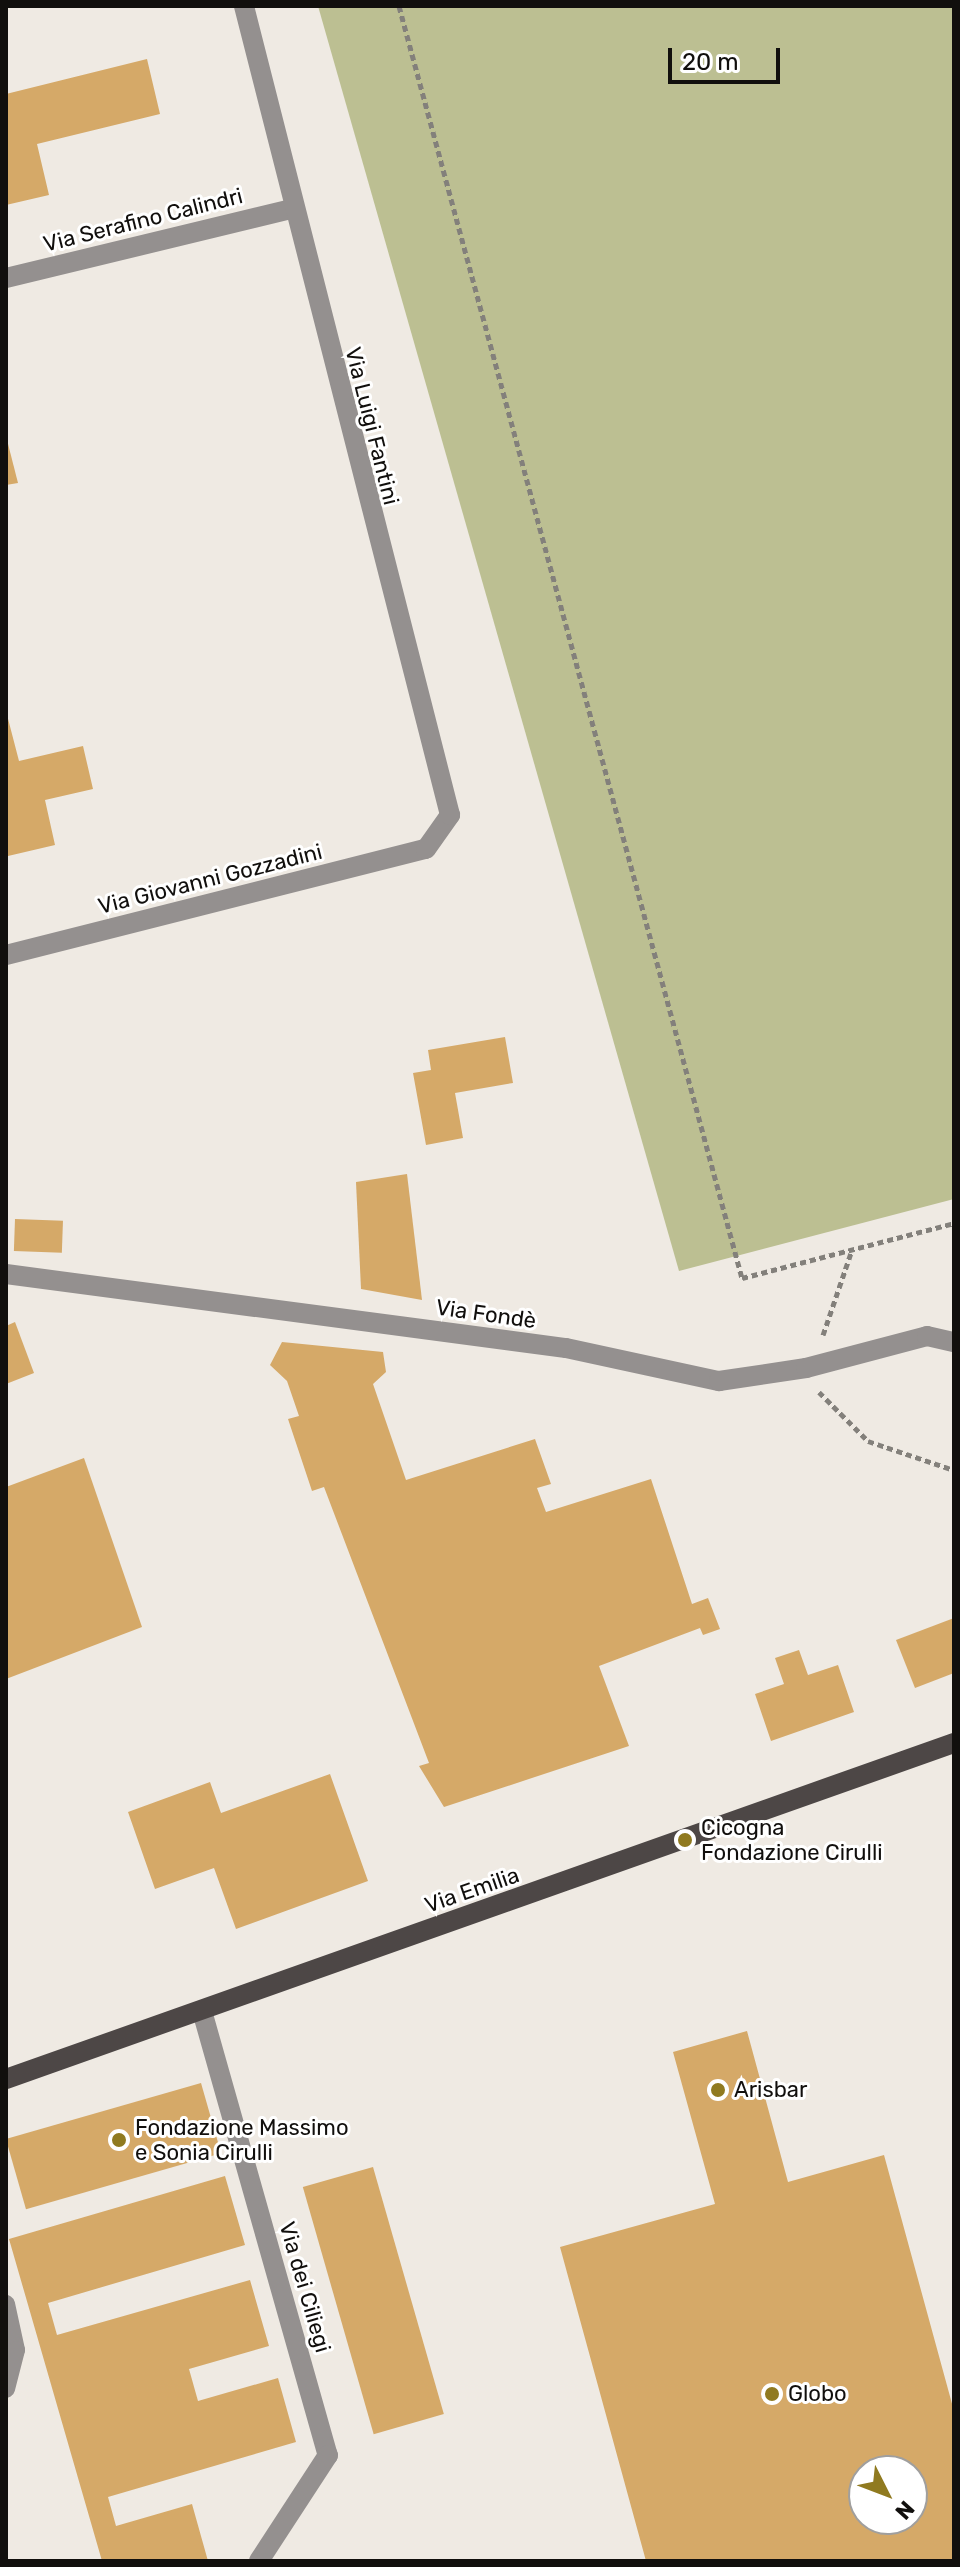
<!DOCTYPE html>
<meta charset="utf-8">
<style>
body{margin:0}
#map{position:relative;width:960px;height:2567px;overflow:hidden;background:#efeae3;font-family:Rubik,sans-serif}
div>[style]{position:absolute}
.green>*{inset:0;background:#bcbf92}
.building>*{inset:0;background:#d5a968;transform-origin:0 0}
.path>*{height:5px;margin-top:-2.5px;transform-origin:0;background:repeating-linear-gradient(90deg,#83807b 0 6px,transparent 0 10px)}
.lane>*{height:18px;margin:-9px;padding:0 9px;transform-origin:9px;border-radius:9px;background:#94908f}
.street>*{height:20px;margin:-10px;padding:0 10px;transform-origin:10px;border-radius:10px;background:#94908f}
.primary>*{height:20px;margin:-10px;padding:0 10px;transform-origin:10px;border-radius:10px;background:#4d4746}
.dots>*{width:22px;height:22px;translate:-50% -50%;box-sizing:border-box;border:4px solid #fff;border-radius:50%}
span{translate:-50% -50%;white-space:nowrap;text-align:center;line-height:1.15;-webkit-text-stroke:6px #fff;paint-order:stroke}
.street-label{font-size:22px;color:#110f0d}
.poi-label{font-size:22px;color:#110f0d}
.left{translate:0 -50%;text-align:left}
.frame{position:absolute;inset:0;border:8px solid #110f0d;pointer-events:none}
.north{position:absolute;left:848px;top:2455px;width:80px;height:80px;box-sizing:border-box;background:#fff;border:2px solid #a09f9e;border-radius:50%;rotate:132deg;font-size:22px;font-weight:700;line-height:32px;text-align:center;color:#110f0d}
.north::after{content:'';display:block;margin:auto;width:28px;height:36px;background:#907a20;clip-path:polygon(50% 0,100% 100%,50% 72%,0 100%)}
.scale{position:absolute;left:668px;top:48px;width:112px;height:36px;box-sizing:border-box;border:4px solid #110f0d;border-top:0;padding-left:10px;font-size:24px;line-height:28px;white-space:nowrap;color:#110f0d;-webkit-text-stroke:6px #fff;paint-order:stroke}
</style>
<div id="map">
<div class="green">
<div style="clip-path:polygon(318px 6px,954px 6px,954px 1199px,679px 1271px)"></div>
</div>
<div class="building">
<div style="clip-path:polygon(147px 59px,160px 114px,37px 144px,49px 195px,6px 205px,6px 94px)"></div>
<div style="clip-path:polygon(6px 436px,18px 483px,6px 485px)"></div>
<div style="clip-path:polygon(6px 711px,19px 761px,83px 746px,93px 789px,45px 800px,55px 845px,8px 856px)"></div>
<div style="clip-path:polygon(505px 1037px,513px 1083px,455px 1093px,463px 1138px,426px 1145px,413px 1073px,431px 1070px,428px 1050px)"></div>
<div style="clip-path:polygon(407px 1174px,422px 1300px,361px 1289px,356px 1182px)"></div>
<div style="left:15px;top:1219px;width:48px;height:32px;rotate:2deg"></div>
<div style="clip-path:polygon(15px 1322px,34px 1373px,6px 1384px,6px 1326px)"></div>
<div style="clip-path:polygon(282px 1342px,383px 1352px,386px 1372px,373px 1384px,406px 1480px,535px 1439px,551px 1484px,537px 1488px,546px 1512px,651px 1479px,692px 1604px,708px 1598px,720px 1629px,703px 1635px,700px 1628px,599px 1666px,629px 1746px,444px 1807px,419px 1766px,429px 1763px,324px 1487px,312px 1491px,288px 1419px,299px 1416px,287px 1381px,270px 1365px)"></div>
<div style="clip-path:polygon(84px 1458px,142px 1627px,6px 1679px,6px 1487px)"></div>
<div style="clip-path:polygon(954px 1618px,954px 1673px,915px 1688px,896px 1640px)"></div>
<div style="clip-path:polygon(799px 1650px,808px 1675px,838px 1665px,854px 1712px,771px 1741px,755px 1694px,784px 1684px,775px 1658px)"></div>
<div style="clip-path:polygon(330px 1774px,368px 1881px,236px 1929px,214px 1868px,155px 1889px,128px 1812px,210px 1782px,221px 1813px)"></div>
<div style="clip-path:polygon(evenodd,747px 2031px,788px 2182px,884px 2155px,954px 2411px,954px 2561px,646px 2561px,560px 2247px,715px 2204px,673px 2052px,747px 2031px,864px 2471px,912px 2471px,912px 2519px,864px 2519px,864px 2471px)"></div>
<div style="left:201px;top:2083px;width:73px;height:203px;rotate:74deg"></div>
<div style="left:373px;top:2167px;width:257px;height:73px;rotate:74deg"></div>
<div style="clip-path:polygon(225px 2176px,245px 2245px,48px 2303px,57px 2335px,250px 2280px,269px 2346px,189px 2369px,198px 2401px,278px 2378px,296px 2442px,108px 2497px,116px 2526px,192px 2504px,208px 2561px,102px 2561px,9px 2239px)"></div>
</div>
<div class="path">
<div style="left:399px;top:6px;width:1317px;rotate:74.91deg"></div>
<div style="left:742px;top:1278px;width:219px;rotate:-14.5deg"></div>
<div style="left:823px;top:1335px;width:90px;rotate:-71.2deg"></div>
<div style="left:819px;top:1392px;width:69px;rotate:45deg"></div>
<div style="left:868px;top:1441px;width:91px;rotate:18.6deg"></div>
</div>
<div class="lane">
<div style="left:6px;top:2304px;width:47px;rotate:77.7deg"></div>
<div style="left:16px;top:2350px;width:40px;rotate:104.4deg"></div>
</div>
<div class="street">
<div style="left:6px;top:278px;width:294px;rotate:-13.6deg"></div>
<div style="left:6px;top:955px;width:433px;rotate:-14.2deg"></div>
<div style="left:426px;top:849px;width:42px;rotate:-54.8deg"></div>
<div style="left:450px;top:815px;width:835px;rotate:-104.29deg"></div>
<div style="left:6px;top:1274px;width:565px;rotate:7.53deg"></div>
<div style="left:566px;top:1348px;width:157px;rotate:12.2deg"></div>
<div style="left:719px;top:1381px;width:88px;rotate:-8.5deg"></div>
<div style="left:806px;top:1368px;width:125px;rotate:-14.8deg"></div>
<div style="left:927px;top:1336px;width:28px;rotate:13deg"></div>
<div style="left:202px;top:2011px;width:462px;rotate:74.2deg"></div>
<div style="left:328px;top:2455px;width:126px;rotate:123.1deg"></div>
</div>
<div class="primary">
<div style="left:6px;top:2079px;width:1006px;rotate:-19.52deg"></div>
</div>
<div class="dots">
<div style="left:685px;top:1840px;background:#907a20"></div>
<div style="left:718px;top:2090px;background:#907a20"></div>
<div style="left:119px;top:2140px;background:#907a20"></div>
<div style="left:772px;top:2394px;background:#907a20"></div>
</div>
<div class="street-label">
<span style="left:143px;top:220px;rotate:-14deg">Via Serafino Calindri</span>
<span style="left:372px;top:426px;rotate:76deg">Via Luigi Fantini</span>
<span style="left:210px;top:879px;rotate:-14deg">Via Giovanni Gozzadini</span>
<span style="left:486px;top:1314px;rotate:8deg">Via Fondè</span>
<span style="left:472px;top:1890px;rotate:-19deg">Via Emilia</span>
<span style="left:305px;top:2287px;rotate:74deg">Via dei Ciliegi</span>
</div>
<div class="poi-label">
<span class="left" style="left:701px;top:1840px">Cicogna<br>Fondazione Cirulli</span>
<span class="left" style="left:734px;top:2090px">Arisbar</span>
<span class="left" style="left:135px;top:2140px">Fondazione Massimo<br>e Sonia Cirulli</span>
<span class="left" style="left:788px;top:2394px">Globo</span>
</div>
<div class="frame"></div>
<div class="north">N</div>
<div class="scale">20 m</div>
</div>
